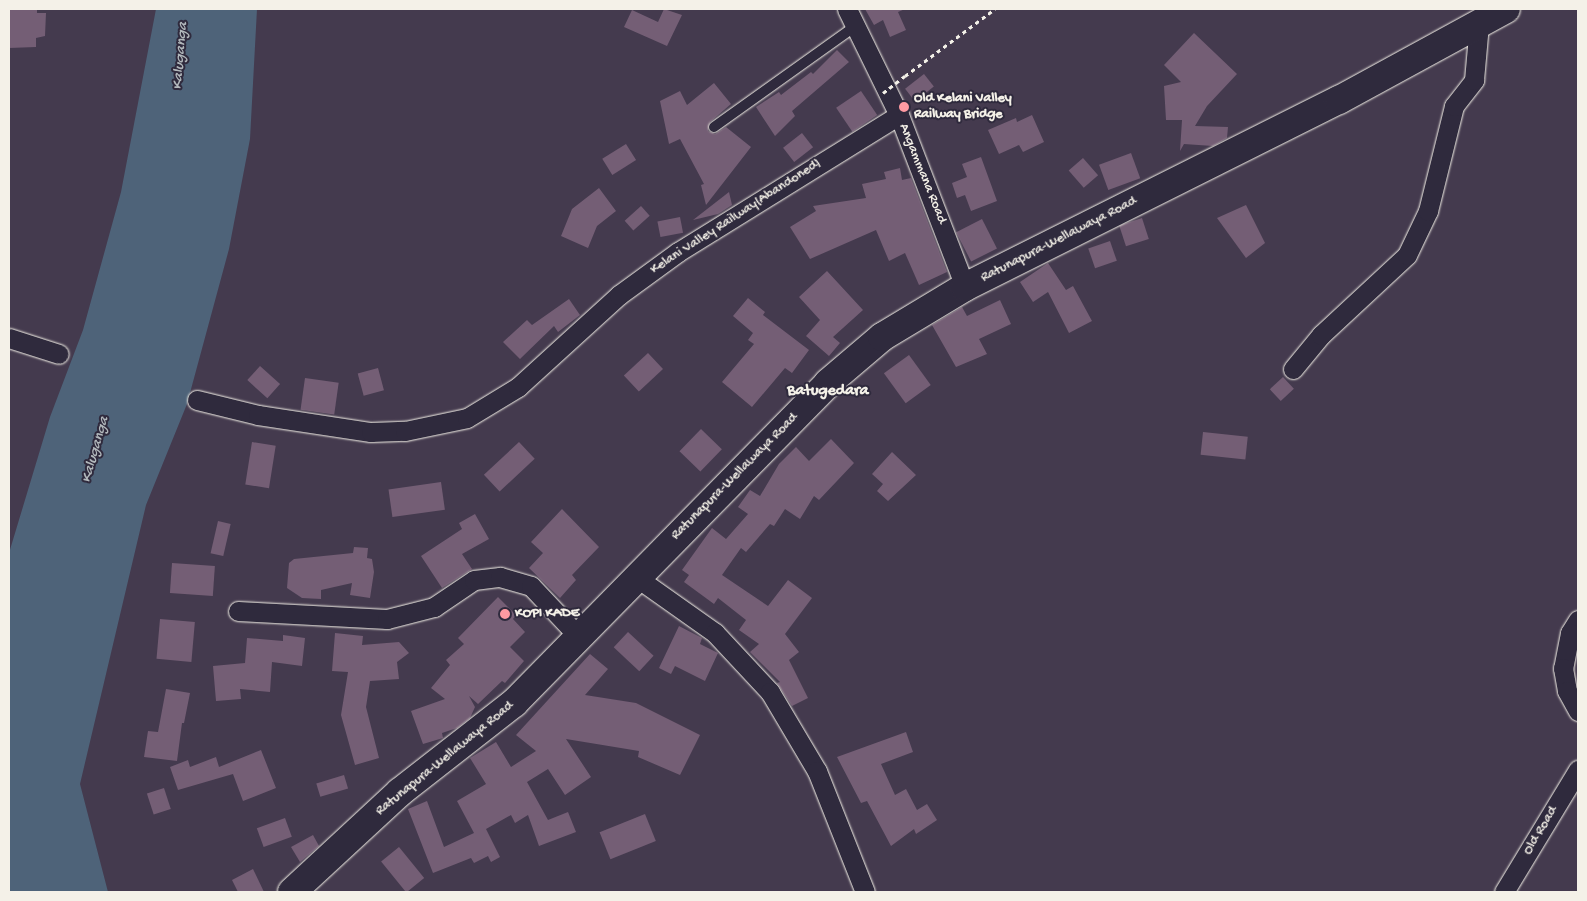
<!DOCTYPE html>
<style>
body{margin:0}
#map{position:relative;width:1587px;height:901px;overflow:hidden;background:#443a4e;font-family:"Gochi Hand",sans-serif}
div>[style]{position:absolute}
.water>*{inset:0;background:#4e6379}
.building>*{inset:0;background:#745e75;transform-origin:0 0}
.path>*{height:3px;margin-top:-1.5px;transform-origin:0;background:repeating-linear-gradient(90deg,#f4f1e8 0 4px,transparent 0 8px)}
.roads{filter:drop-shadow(0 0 1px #f4f1e8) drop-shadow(0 0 1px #f4f1e8)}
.service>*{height:10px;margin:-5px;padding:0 5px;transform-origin:5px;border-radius:5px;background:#2f2a3d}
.minor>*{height:19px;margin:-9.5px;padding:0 9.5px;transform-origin:9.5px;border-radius:9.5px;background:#2f2a3d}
.trunk>*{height:28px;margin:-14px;padding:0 14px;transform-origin:14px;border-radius:14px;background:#2f2a3d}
.path-bridge>*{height:3px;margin-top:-1.5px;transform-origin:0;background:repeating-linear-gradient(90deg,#f4f1e8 0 4px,transparent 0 8px)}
.dots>*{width:14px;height:14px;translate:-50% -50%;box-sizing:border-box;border:2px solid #2f2a3d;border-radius:50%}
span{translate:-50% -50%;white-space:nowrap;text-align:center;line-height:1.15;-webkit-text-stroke:4px #2f2a3d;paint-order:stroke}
.poi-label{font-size:14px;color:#f4f1e8;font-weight:700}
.left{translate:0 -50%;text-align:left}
.street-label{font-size:14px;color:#f4f1e8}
.water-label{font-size:15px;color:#b2b8bc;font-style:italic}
.quarter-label{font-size:16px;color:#f4f1e8;font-weight:700}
.frame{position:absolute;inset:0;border:10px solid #f4f1e8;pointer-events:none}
</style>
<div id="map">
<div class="water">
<div style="clip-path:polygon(156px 9px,257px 9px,250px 139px,229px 249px,187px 404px,146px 505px,80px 784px,108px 892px,9px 892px,9px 553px,50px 417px,83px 330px,121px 192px)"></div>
</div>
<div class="building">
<div style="clip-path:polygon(9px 9px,37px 9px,37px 13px,46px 13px,45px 36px,36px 38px,36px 47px,9px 48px)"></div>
<div style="clip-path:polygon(664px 9px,682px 15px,667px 46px,624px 27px,632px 10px,658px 22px)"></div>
<div style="clip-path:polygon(865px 9px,905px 9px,898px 12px,906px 30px,890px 37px,883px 20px,874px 25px)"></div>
<div style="clip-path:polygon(1194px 33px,1237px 74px,1207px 106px,1195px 126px,1228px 127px,1227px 138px,1213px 146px,1184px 144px,1180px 151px,1182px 120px,1166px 120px,1164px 86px,1181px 82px,1164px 65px)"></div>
<div style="clip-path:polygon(837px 50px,849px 62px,792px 111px,795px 116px,775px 136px,756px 107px,779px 92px,781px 95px,811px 72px,813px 74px)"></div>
<div style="left:924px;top:74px;width:16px;height:24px;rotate:52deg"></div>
<div style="clip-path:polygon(714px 83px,731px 104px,710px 122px,708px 131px,715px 134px,726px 127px,751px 147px,706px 205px,701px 185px,704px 184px,680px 139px,669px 144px,660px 101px,680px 91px,687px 105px)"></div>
<div style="left:861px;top:91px;width:29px;height:30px;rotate:56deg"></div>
<div style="clip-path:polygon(1032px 115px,1044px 142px,1023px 152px,1019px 145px,999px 154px,988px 130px,1016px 118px,1017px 122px)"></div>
<div style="left:802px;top:133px;width:18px;height:24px;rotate:52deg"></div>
<div style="left:626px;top:144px;width:19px;height:28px;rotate:58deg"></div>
<div style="left:1131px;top:153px;width:27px;height:34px;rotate:70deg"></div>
<div style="clip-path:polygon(981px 157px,997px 201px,971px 211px,965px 195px,957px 198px,952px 183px,967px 177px,962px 164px)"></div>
<div style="left:1083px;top:158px;width:23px;height:19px;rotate:49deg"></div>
<div style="clip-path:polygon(900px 168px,902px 180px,911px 178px,947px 272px,919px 285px,905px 253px,889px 261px,876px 230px,810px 259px,790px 227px,816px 211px,813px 206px,866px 198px,862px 184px,886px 179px,884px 172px)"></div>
<div style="clip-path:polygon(599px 188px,616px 211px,597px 226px,588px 248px,561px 236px,572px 209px)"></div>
<div style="clip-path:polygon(729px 192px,732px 205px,718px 214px,693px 220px)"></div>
<div style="clip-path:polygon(1246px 205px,1265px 243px,1246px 258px,1217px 218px)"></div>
<div style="left:641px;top:206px;width:13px;height:22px;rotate:48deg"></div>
<div style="left:680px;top:217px;width:16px;height:23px;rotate:79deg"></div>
<div style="left:1142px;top:218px;width:22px;height:24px;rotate:72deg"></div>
<div style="left:982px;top:219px;width:33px;height:29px;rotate:63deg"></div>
<div style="left:1110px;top:241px;width:21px;height:23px;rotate:71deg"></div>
<div style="clip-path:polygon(1048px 263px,1066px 290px,1073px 286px,1092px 321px,1069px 333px,1048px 292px,1033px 302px,1020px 282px)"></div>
<div style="clip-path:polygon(827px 271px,863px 310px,833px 337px,840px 343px,829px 356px,806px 336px,820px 320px,799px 297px)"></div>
<div style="clip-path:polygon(748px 298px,765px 312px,763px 315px,809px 350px,792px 373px,785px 368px,752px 407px,722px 382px,754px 344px,748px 340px,753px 333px,733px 316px)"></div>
<div style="clip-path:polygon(569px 299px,580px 315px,558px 332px,554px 326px,520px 359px,503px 342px,527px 320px,532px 325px)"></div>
<div style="clip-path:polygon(1000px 300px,1011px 324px,979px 339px,987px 354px,956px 367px,932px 325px,962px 307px,967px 316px)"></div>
<div style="left:648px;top:353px;width:22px;height:33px;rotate:47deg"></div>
<div style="left:909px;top:355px;width:37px;height:31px;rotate:54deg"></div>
<div style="left:260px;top:366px;width:27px;height:19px;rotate:42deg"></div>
<div style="left:378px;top:368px;width:23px;height:21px;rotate:75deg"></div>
<div style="left:1283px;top:377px;width:16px;height:18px;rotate:47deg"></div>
<div style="left:305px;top:378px;width:34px;height:32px;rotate:8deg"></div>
<div style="left:701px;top:429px;width:29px;height:31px;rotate:44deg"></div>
<div style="left:1203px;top:432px;width:45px;height:23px;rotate:6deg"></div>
<div style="clip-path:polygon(831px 439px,854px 463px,819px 500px,814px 496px,800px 519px,785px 509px,774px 526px,770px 524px,746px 552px,741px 548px,722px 575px,768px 606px,788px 580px,812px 598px,785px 634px,799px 652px,789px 660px,808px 698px,792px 706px,777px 683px,780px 682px,750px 652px,759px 644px,739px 630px,746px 620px,718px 598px,714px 604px,684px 582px,689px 575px,682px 570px,712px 528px,726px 539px,748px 514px,738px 507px,750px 490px,760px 496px,779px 464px,796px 447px,809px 461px)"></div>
<div style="left:252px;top:442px;width:24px;height:43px;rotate:9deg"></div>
<div style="left:519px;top:442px;width:23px;height:48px;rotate:47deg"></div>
<div style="clip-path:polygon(892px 452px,916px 475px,888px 501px,877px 491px,883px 484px,872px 474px)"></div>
<div style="left:441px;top:482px;width:28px;height:53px;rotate:82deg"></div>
<div style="clip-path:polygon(562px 509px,599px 547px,572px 575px,576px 580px,560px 598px,529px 568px,543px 553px,531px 542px)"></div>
<div style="clip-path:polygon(475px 514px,489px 539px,462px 554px,472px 569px,442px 588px,421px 556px,462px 529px,459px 523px)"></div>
<div style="left:218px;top:521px;width:13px;height:33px;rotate:13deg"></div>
<div style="clip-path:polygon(354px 547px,368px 548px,367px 558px,372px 559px,374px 572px,370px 598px,350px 595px,352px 583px,321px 590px,321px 599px,302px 598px,287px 588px,289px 563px,294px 559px,353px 553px)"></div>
<div style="left:172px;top:563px;width:43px;height:30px;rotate:4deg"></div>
<div style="clip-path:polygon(498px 597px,516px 615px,513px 619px,525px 632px,510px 647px,524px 661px,505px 683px,502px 681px,478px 704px,469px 696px,475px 707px,470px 718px,457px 728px,442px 733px,443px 738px,423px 744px,411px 711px,445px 699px,431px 688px,450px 665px,446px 660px,464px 644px,458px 638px)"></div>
<div style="left:160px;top:619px;width:35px;height:40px;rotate:5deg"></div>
<div style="clip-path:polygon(679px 626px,702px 638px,700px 644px,718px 653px,705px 681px,675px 666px,671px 674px,659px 668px)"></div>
<div style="left:628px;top:632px;width:35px;height:21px;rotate:43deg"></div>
<div style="clip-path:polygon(335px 633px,363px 636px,362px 645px,399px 642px,409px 653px,397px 662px,399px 679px,370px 681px,366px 707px,379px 758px,355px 765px,341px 715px,348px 672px,332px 671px)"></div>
<div style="clip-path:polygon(283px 635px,305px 638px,302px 666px,272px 662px,270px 692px,240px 689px,241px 699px,216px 701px,213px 666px,245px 663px,247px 638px,283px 641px)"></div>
<div style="clip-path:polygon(590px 654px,608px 669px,585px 695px,636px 703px,700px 735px,680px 775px,638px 757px,639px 751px,566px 739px,591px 777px,565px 795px,548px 769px,527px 782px,548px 820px,568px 812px,576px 832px,539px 846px,528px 815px,515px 823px,511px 815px,486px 829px,500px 857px,491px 862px,488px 856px,474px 863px,471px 858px,433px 873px,408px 809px,427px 801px,444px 847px,474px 833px,457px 801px,486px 784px,470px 758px,496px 742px,511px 767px,536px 751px,516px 735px)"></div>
<div style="clip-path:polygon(166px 689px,190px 693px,184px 723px,182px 723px,177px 761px,144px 757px,148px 731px,158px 732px)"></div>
<div style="clip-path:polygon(906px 732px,913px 752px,881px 764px,895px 795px,906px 789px,917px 810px,927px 804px,937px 820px,916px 834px,914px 829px,891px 846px,867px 801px,861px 803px,837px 757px)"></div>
<div style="clip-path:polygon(261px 750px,276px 788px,243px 801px,233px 774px,178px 790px,170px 767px,188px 760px,190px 767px,216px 757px,219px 767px)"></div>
<div style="left:344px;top:775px;width:14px;height:29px;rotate:73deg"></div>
<div style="left:164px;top:788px;width:22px;height:18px;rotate:72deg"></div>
<div style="left:645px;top:814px;width:29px;height:49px;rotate:68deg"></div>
<div style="left:285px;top:818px;width:20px;height:30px;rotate:70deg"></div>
<div style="clip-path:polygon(313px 835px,319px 846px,300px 862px,291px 847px)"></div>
<div style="left:399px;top:847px;width:40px;height:23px;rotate:51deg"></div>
<div style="clip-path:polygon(253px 869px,264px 892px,238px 892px,232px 880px)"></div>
</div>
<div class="path">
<div style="left:905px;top:76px;width:112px;rotate:-36.7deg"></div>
</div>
<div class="roads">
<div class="service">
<div style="left:714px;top:127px;width:176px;rotate:-35.5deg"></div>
</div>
<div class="minor">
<div style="left:847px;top:9px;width:118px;rotate:63.9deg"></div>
<div style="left:899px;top:115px;width:184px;rotate:69deg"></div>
<div style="left:9px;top:338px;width:52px;rotate:17.7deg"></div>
<div style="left:1293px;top:369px;width:44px;rotate:-50.5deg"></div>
<div style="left:1321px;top:335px;width:117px;rotate:-42.9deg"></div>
<div style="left:1407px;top:255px;width:49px;rotate:-64.5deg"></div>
<div style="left:1428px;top:211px;width:108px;rotate:-76.1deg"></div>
<div style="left:1454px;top:106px;width:33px;rotate:-52deg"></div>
<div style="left:1474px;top:80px;width:56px;rotate:-84.9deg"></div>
<div style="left:197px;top:400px;width:63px;rotate:13.8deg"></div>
<div style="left:258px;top:415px;width:114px;rotate:8.6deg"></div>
<div style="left:371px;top:432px;width:34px;rotate:-2deg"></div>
<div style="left:405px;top:431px;width:63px;rotate:-11.8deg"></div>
<div style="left:467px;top:418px;width:60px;rotate:-31.3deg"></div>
<div style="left:518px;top:387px;width:137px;rotate:-42.3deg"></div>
<div style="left:619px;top:295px;width:73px;rotate:-36.1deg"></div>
<div style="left:678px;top:252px;width:260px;rotate:-31.8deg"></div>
<div style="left:636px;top:577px;width:97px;rotate:35.3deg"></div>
<div style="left:715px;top:633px;width:81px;rotate:47deg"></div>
<div style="left:770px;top:692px;width:92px;rotate:59.3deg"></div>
<div style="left:817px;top:771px;width:130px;rotate:68.4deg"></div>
<div style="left:238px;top:611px;width:149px;rotate:3.1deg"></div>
<div style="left:387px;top:619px;width:49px;rotate:-14.3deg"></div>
<div style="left:434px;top:607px;width:48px;rotate:-34deg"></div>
<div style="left:474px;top:580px;width:26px;rotate:-7deg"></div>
<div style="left:500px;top:577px;width:32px;rotate:16deg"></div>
<div style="left:531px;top:586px;width:70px;rotate:46.7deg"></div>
<div style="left:1578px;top:620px;width:15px;rotate:122deg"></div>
<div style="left:1570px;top:633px;width:36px;rotate:101deg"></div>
<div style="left:1563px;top:668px;width:23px;rotate:80deg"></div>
<div style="left:1567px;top:691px;width:23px;rotate:61deg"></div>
<div style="left:1504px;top:892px;width:143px;rotate:-58.8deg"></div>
</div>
<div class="trunk">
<div style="left:292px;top:892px;width:147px;rotate:-42.8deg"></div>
<div style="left:400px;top:792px;width:145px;rotate:-38deg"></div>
<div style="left:514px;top:703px;width:448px;rotate:-45.5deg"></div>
<div style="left:828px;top:383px;width:71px;rotate:-40.4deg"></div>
<div style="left:882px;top:337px;width:97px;rotate:-31.1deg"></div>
<div style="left:965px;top:287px;width:418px;rotate:-26.6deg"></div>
<div style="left:1339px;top:100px;width:190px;rotate:-28.6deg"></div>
</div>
</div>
<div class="path-bridge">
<div style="left:883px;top:93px;width:28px;rotate:-38deg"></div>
</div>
<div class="dots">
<div style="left:904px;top:107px;background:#ff9aa2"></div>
<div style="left:505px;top:614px;background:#ff9aa2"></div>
</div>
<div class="poi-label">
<span class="left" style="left:914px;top:107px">Old Kelani Valley<br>Railway Bridge</span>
<span class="left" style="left:515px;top:614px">KOPI KADE</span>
</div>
<div class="street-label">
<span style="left:922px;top:174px;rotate:68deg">Angammana Road</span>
<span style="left:736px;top:217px;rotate:-33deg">Kelani Valley Railway(Abandoned)</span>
<span style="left:1059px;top:240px;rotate:-27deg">Ratunapura-Wellawaya Road</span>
<span style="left:735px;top:477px;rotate:-45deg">Ratunapura-Wellawaya Road</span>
<span style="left:445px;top:759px;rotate:-39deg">Ratunapura-Wellawaya Road</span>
<span style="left:1541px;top:831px;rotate:-59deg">Old Road</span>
</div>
<div class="water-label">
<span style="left:181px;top:56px;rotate:-85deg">Kaluganga</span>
<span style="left:96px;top:450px;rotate:-74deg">Kaluganga</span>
</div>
<div class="quarter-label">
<span style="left:828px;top:392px">Batugedara</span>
</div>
<div class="frame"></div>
</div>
